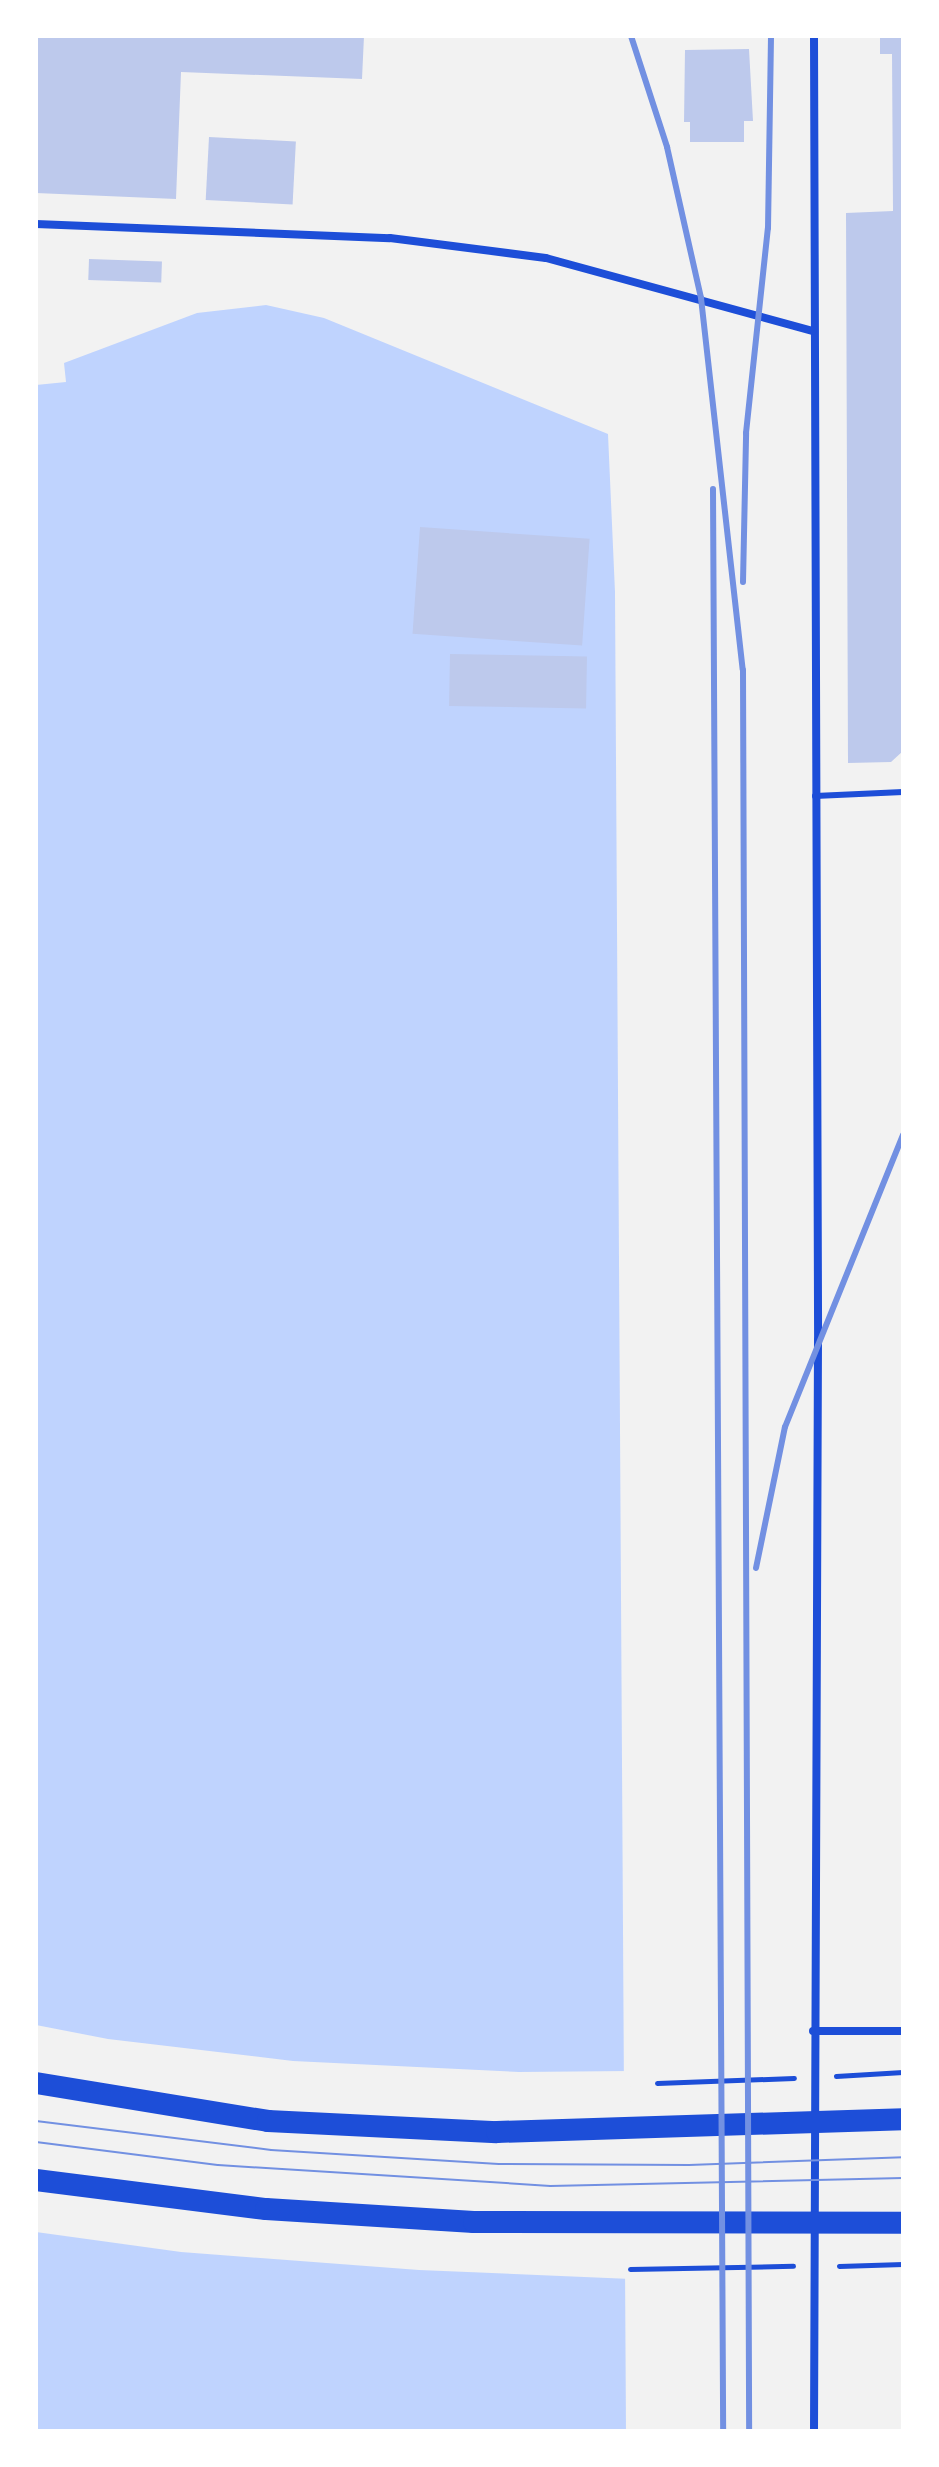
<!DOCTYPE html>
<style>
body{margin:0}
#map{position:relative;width:939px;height:2467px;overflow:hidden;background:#f2f2f2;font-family:"Libre Baskerville",serif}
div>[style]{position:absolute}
.water>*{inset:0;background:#bfd3fe}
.pier>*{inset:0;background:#f2f2f2}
.building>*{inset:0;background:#bdc9ec;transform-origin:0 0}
.path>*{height:5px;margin:-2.5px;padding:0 2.5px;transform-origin:2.5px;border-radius:2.5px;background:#1d4ed8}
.service>*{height:6px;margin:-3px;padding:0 3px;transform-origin:3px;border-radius:3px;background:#1d4ed8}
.minor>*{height:8px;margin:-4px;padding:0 4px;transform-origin:4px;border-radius:4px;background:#1d4ed8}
.trunk>*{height:22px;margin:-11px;padding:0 11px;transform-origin:11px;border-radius:11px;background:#1d4ed8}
.tram>*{height:2px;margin:-1px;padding:0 1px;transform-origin:1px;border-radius:1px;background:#7290e2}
.rail>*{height:6px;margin:-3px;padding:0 3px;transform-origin:3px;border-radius:3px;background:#7290e2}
span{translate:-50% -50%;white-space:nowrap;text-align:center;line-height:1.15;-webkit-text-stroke:8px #fff;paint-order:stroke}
.frame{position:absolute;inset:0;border:38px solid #fff;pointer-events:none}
</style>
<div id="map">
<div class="water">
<div style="clip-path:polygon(266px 305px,324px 318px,608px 434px,615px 592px,626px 2431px,36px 2431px,36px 385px,66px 382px,64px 363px,197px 313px)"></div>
</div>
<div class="pier">
<div style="clip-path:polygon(36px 2025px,108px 2039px,293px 2061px,519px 2072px,630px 2071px,631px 2279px,419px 2270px,181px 2252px,36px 2232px)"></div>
</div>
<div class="building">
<div style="clip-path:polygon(36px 36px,364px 36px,362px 79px,181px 72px,176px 199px,36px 193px)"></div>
<div style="clip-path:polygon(880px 36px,903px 36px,903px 751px,891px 762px,848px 763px,846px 213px,893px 211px,892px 54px,880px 54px)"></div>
<div style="clip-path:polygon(749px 49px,753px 121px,744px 121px,744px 142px,690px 142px,690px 122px,684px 122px,685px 50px)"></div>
<div style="left:209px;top:137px;width:87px;height:63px;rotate:3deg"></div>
<div style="left:89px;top:259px;width:73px;height:21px;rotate:2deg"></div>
<div style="left:420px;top:527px;width:170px;height:107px;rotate:4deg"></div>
<div style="left:450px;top:654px;width:137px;height:52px;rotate:1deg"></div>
</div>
<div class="path">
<div style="left:836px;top:2076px;width:67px;rotate:-3.4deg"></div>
<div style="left:657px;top:2083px;width:137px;rotate:-2.1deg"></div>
<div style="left:839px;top:2266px;width:64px;rotate:-1.8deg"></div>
<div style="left:630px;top:2269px;width:163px;rotate:-1.1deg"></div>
</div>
<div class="service">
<div style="left:815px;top:796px;width:88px;rotate:-2.6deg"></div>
</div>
<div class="minor">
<div style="left:814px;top:36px;width:1304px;rotate:89.82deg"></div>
<div style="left:818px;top:1340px;width:1091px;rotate:90.21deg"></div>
<div style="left:36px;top:224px;width:354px;rotate:2.3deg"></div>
<div style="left:390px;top:238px;width:157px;rotate:7.3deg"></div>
<div style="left:546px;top:258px;width:276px;rotate:15.3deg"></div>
<div style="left:813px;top:2031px;width:90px"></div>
</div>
<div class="trunk">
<div style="left:36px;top:2083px;width:235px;rotate:9.3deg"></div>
<div style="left:268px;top:2121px;width:229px;rotate:2.8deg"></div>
<div style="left:497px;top:2132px;width:406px;rotate:-1.8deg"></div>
<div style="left:36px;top:2180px;width:232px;rotate:7.2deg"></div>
<div style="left:266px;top:2209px;width:208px;rotate:3.6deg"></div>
<div style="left:474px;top:2222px;width:429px;rotate:0.1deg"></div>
</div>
<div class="tram">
<div style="left:36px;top:2121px;width:237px;rotate:7deg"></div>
<div style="left:271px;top:2150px;width:228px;rotate:3.5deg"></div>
<div style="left:499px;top:2164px;width:190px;rotate:0.3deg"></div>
<div style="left:689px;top:2165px;width:214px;rotate:-2.1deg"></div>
<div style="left:36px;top:2142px;width:183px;rotate:7.2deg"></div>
<div style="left:218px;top:2165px;width:333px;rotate:3.6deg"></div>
<div style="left:550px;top:2186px;width:353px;rotate:-1.3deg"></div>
</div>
<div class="rail">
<div style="left:631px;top:36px;width:117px;rotate:72deg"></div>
<div style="left:667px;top:147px;width:155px;rotate:77.3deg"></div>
<div style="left:701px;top:298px;width:374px;rotate:83.6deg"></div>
<div style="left:743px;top:670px;width:1761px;rotate:89.8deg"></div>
<div style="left:713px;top:489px;width:1942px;rotate:89.7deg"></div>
<div style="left:743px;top:582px;width:149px;rotate:-88.8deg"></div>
<div style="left:746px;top:433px;width:206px;rotate:-83.9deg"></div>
<div style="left:768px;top:228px;width:192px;rotate:-89.1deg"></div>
<div style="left:756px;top:1568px;width:144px;rotate:-78.4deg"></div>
<div style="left:785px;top:1427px;width:315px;rotate:-68deg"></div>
</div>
<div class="frame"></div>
</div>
